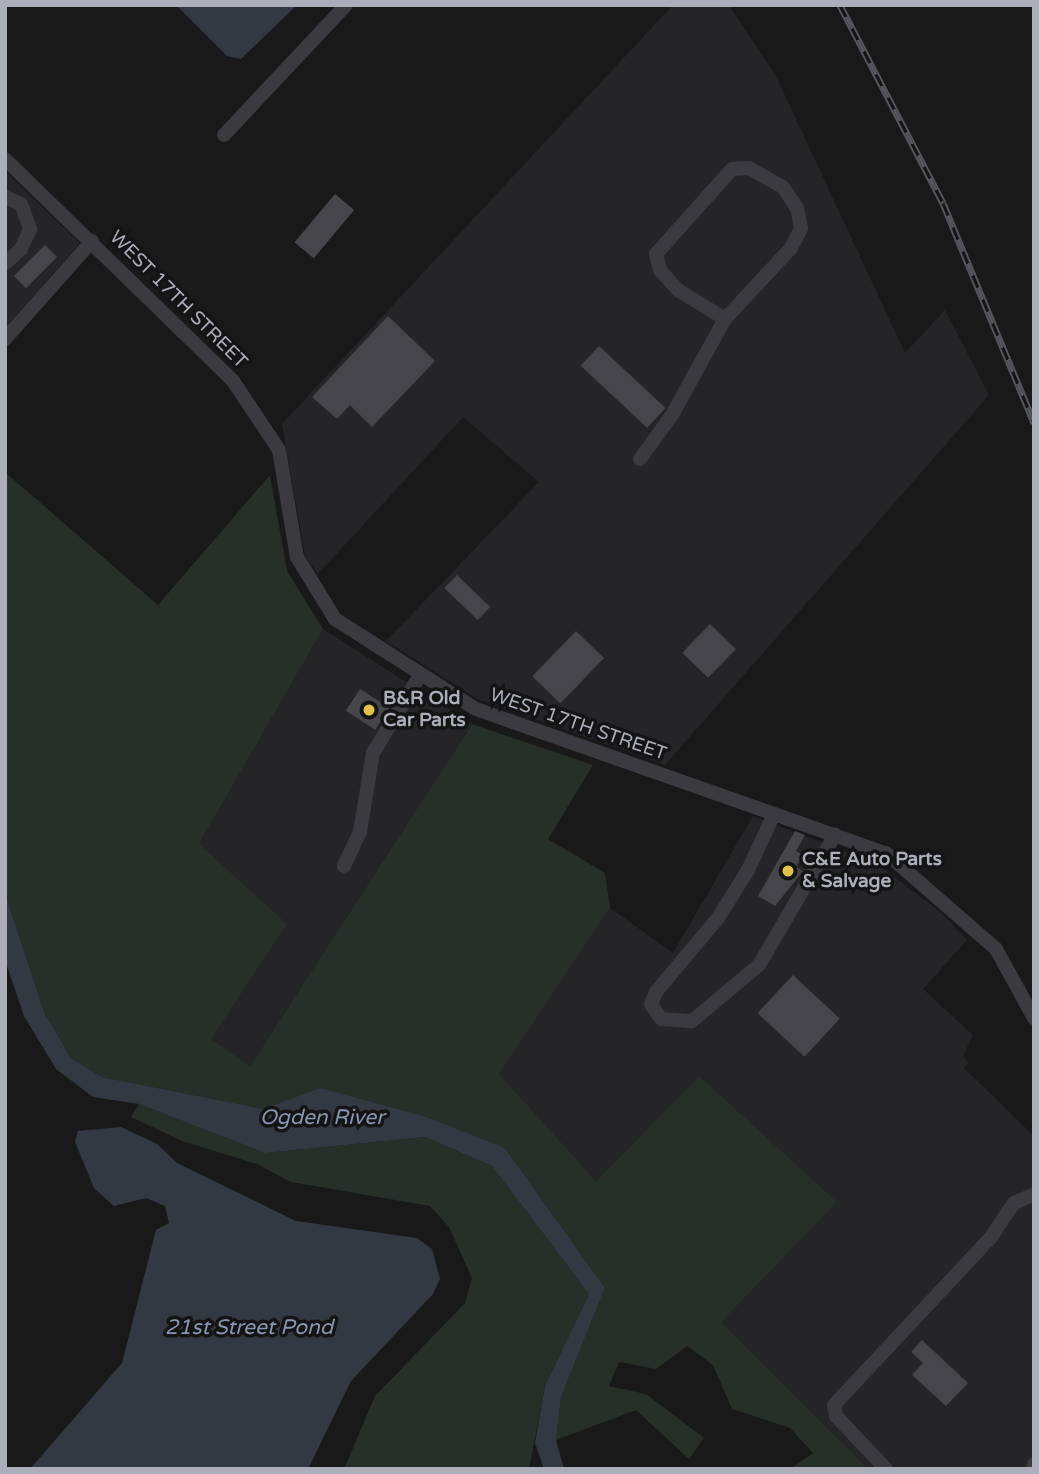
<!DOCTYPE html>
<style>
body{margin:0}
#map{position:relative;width:1039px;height:1474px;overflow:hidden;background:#19191a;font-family:"Varela Round",sans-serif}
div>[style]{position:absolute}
.built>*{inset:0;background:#252527}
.green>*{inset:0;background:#272f29}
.water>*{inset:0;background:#333942}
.building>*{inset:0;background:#46464a;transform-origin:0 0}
.minor>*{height:14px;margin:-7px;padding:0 7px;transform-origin:7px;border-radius:7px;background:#3a3a3f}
.rail>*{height:7px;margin-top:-3.5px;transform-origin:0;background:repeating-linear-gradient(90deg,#141415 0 13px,#55565c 0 26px);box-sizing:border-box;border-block:2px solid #55565c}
.dots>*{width:19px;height:19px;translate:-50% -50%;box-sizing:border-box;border:4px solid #141415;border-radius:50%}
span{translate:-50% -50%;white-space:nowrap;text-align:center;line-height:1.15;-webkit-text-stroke:7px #141415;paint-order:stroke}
.street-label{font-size:19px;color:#acaeb9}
.poi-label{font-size:19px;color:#acaeb9;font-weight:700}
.left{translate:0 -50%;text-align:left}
.water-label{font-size:21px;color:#8797b0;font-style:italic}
.frame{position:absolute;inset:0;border:7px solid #acaeb9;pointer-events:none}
</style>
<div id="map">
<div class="built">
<div style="clip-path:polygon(673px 5px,729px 5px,775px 74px,905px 353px,945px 310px,989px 395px,665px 765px,478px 699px,386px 641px,539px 482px,463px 417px,318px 574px,305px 556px,282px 424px)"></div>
<div style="clip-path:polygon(5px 171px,80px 243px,5px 328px)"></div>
<div style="clip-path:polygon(323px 629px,472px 724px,250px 1066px,211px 1040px,199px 844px)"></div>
<div style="clip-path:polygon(753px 816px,878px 864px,940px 912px,967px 940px,923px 989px,973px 1035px,963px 1056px,969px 1063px,964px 1068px,1034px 1136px,1034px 1469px,869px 1469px,721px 1322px,699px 1076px,596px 1181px,498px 1074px,610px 908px,673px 953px)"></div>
</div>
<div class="green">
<div style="clip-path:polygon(5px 472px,158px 605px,270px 475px,287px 571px,323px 629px,199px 844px,287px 924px,211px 1039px,250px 1066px,472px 724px,593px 765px,548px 839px,605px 873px,610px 908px,499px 1074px,596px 1181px,699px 1076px,837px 1202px,721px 1322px,869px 1469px,790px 1469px,813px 1453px,790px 1428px,732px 1409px,713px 1365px,687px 1346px,656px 1369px,619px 1362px,609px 1386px,646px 1394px,704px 1438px,689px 1459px,636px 1410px,556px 1440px,561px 1397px,605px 1288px,505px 1148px,321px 1088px,263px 1109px,102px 1077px,71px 1058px,44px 1012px,5px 893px)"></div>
<div style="clip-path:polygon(139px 1104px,265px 1153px,425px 1137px,492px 1166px,589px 1294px,545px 1386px,529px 1469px,344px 1469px,375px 1396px,465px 1303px,472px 1278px,449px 1227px,430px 1206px,291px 1182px,257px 1164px,182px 1141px,131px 1117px)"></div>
</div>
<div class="water">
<div style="clip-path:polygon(176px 5px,297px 5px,241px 59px,227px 56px)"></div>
<div style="clip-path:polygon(5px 893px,44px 1012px,71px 1058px,102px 1077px,263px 1109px,320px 1088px,426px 1117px,505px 1148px,605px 1288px,561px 1397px,556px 1440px,564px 1469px,544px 1469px,535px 1443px,545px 1386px,589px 1294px,492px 1166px,425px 1137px,265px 1153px,139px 1104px,93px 1097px,56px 1069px,24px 1016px,5px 960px)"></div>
<div style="clip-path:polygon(121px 1127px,157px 1144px,177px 1163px,296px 1221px,417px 1238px,432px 1249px,440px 1279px,433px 1294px,351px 1381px,308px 1469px,30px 1469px,122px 1363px,156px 1230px,169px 1223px,165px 1206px,146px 1198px,114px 1206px,94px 1188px,75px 1142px,78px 1131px)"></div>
</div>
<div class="building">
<div style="left:335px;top:194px;width:25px;height:63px;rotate:40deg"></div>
<div style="left:45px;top:245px;width:17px;height:44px;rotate:45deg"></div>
<div style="clip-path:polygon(388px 316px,435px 361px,372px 427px,350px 405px,337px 419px,312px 397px)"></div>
<div style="left:599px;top:346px;width:91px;height:27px;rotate:43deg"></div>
<div style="left:457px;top:575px;width:46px;height:18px;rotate:44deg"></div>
<div style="left:710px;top:624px;width:36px;height:40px;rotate:44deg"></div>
<div style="left:576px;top:631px;width:39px;height:63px;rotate:44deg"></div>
<div style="left:360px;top:689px;width:35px;height:26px;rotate:33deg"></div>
<div style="clip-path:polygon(795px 831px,805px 835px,796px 851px,803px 855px,796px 867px,803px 871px,775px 906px,758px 896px)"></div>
<div style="left:793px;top:975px;width:64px;height:52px;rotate:43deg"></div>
<div style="clip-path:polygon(922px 1340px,968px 1383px,946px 1406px,912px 1375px,923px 1363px,911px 1352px)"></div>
</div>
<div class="minor">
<div style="left:224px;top:135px;width:178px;rotate:-46.8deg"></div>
<div style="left:5px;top:159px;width:318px;rotate:44.2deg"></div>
<div style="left:233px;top:381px;width:83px;rotate:56.3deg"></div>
<div style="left:279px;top:450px;width:109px;rotate:80.5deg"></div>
<div style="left:297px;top:557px;width:73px;rotate:58.5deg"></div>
<div style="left:335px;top:619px;width:167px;rotate:32.6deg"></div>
<div style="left:476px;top:709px;width:435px;rotate:19.4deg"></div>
<div style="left:886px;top:853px;width:146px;rotate:41.1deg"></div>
<div style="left:996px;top:949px;width:79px;rotate:61.2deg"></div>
<div style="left:5px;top:197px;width:17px;rotate:24deg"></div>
<div style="left:21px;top:204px;width:27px;rotate:70deg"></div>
<div style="left:30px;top:229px;width:22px;rotate:114deg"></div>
<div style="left:21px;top:249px;width:22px;rotate:137deg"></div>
<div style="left:5px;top:339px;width:131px;rotate:-48.4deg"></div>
<div style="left:640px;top:459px;width:54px;rotate:-54deg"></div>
<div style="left:672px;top:415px;width:110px;rotate:-61.1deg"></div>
<div style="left:725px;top:319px;width:97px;rotate:-47.1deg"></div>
<div style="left:791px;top:248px;width:22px;rotate:-63deg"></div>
<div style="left:801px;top:228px;width:20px;rotate:-101deg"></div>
<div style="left:797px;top:208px;width:25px;rotate:-124deg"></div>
<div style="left:783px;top:187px;width:39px;rotate:-151deg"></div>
<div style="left:749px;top:168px;width:17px;rotate:177deg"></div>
<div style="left:732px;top:169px;width:114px;rotate:131.8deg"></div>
<div style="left:656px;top:254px;width:16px;rotate:76deg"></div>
<div style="left:660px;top:270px;width:27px;rotate:48deg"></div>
<div style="left:678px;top:290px;width:55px;rotate:31.7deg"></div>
<div style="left:774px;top:814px;width:62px;rotate:114.9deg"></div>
<div style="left:748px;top:870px;width:57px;rotate:122deg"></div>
<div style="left:718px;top:918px;width:97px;rotate:130deg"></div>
<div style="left:656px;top:992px;width:13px;rotate:113deg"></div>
<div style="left:651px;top:1004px;width:18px;rotate:56deg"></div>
<div style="left:661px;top:1019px;width:31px;rotate:4deg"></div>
<div style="left:692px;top:1021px;width:87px;rotate:-39.9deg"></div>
<div style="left:759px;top:965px;width:151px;rotate:-59.7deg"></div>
<div style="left:344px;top:866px;width:38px;rotate:-65deg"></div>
<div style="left:360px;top:832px;width:80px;rotate:-80.7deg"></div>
<div style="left:373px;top:753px;width:89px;rotate:-58.8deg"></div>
<div style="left:886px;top:1469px;width:73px;rotate:-133.3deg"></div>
<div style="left:836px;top:1416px;width:11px;rotate:-100deg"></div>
<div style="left:834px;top:1405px;width:230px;rotate:-46.9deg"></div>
<div style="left:991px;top:1237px;width:41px;rotate:-55.9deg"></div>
<div style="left:1014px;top:1203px;width:22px;rotate:-24deg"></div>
<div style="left:1033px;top:1469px;width:5px;rotate:-79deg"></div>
</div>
<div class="rail">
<div style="left:840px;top:5px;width:223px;rotate:62.5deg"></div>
<div style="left:943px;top:203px;width:238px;rotate:67.5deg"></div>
</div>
<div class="dots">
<div style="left:369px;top:710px;background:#dfc14c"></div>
<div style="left:788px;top:871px;background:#dfc14c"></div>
</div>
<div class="street-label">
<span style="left:178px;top:300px;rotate:45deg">WEST 17TH STREET</span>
<span style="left:578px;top:725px;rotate:19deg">WEST 17TH STREET</span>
</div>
<div class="poi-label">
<span class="left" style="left:383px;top:710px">B&amp;R Old<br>Car Parts</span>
<span class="left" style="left:802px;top:871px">C&amp;E Auto Parts<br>&amp; Salvage</span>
</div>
<div class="water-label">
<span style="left:322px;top:1118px">Ogden River</span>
<span style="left:249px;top:1328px">21st Street Pond</span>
</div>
<div class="frame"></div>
</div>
